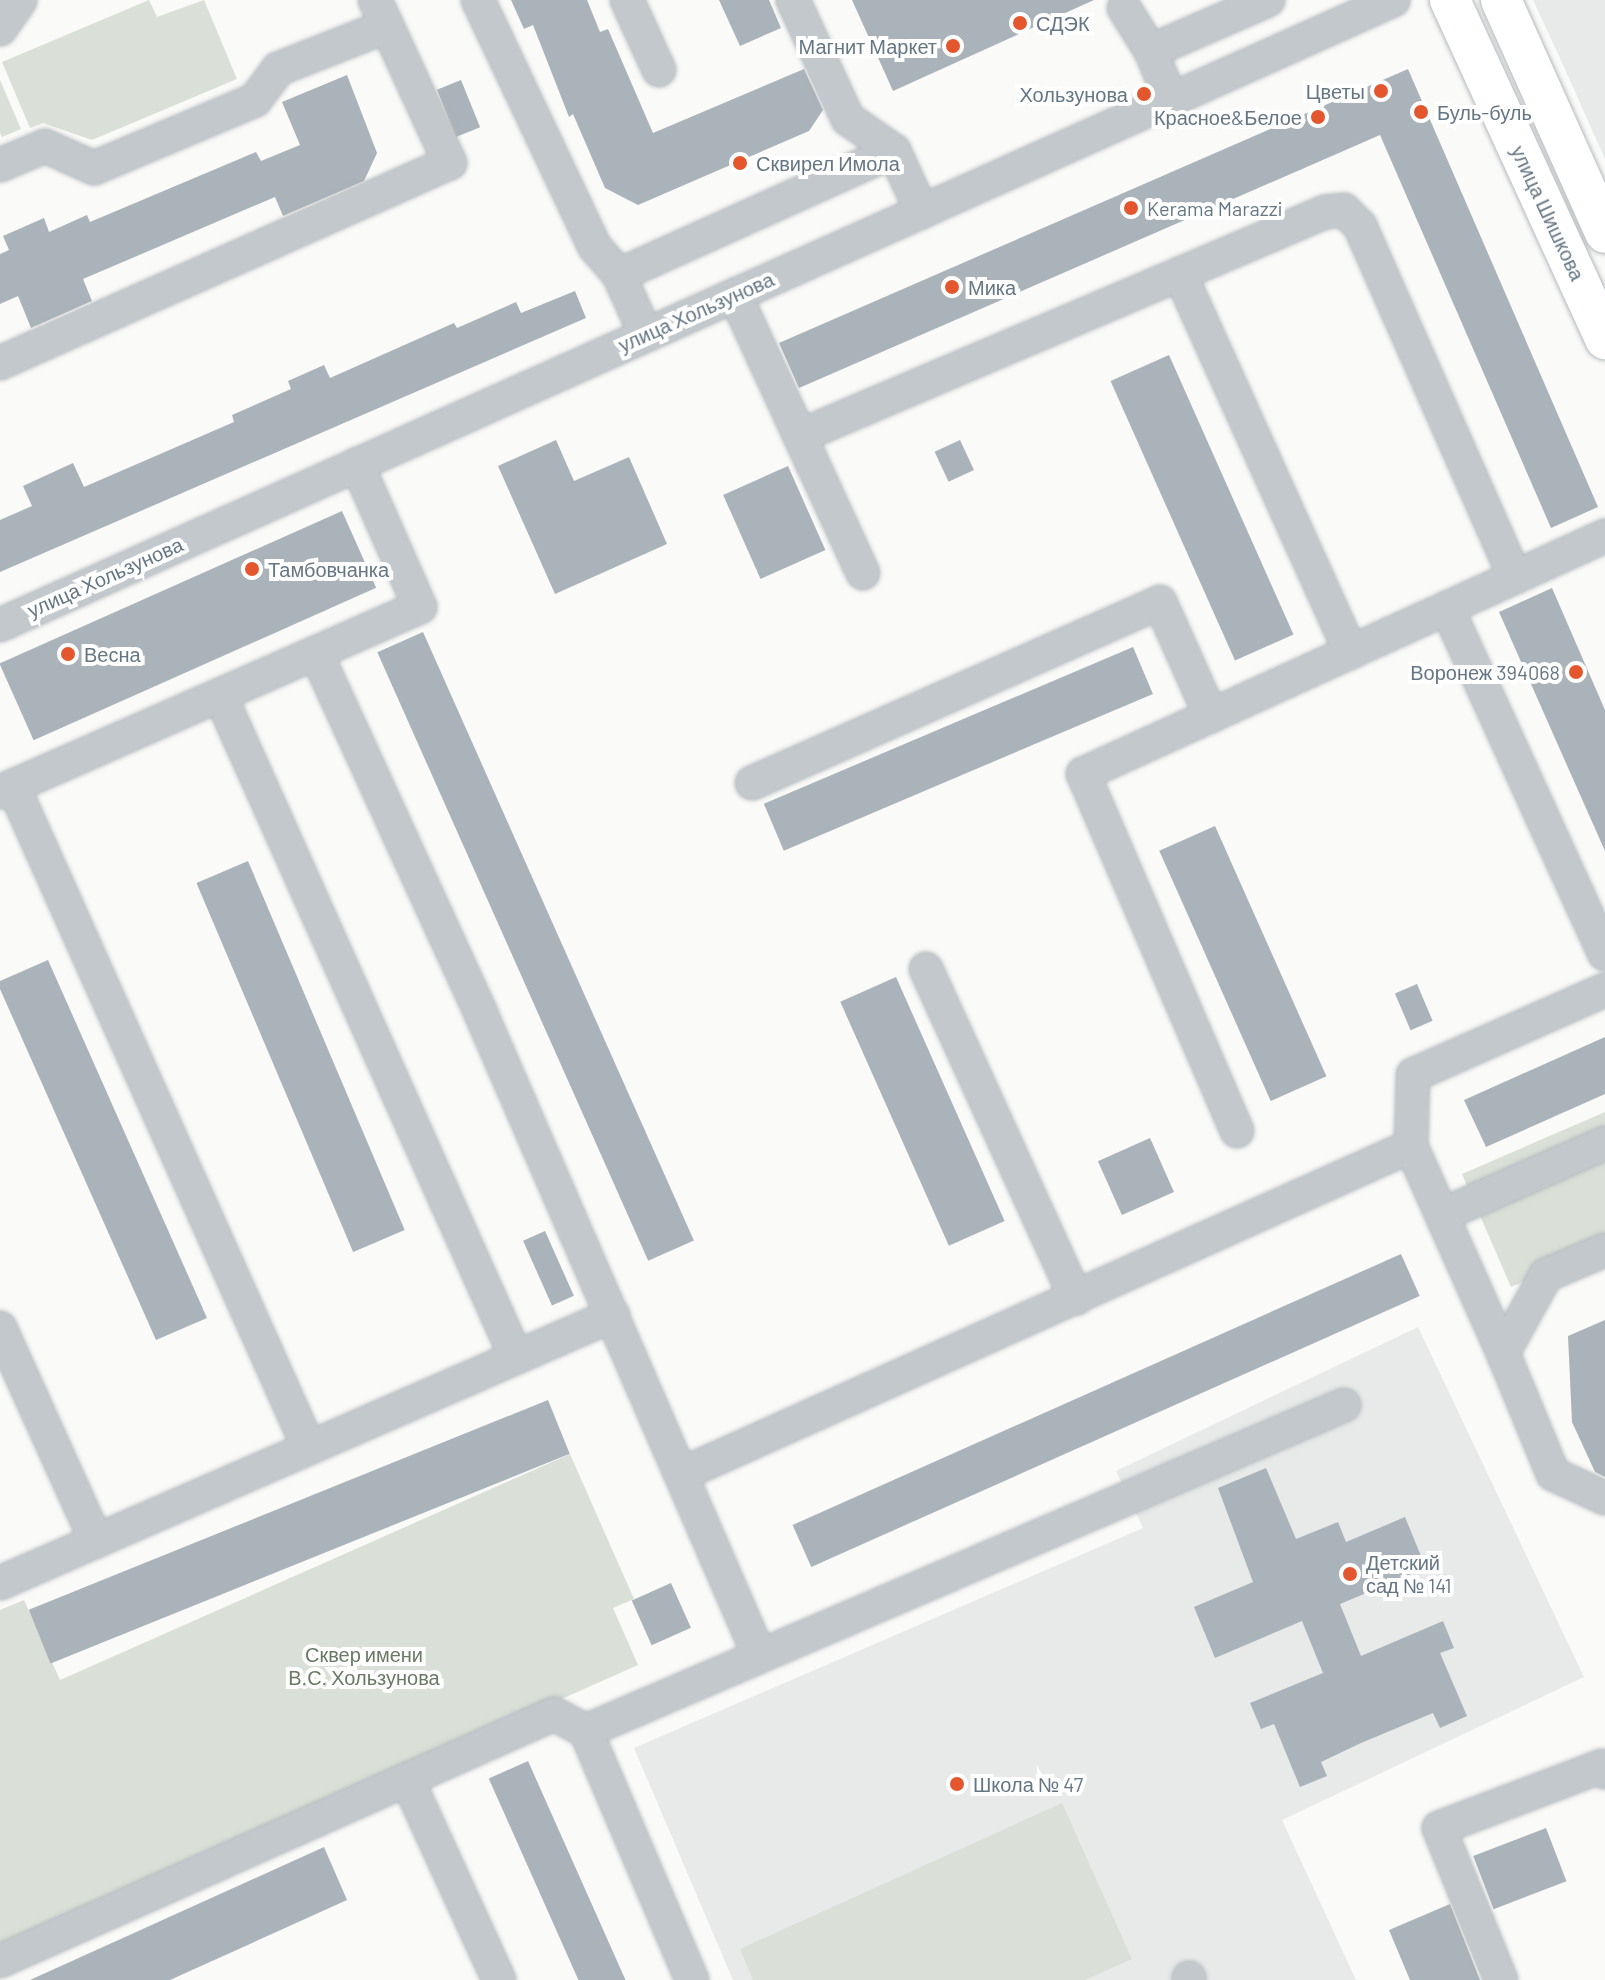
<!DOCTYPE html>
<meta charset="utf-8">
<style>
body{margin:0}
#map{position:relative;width:1605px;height:1980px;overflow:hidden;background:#fafaf8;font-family:Barlow,sans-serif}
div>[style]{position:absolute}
.built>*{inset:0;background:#e8e9e9}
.green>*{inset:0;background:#dadfd7}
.building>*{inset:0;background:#aab3b9;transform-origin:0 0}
.roads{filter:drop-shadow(0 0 2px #b5babe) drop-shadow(0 0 2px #b5babe)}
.minor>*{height:32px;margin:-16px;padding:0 16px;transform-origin:16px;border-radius:16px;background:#c3c8cc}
.major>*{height:40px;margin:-20px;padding:0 20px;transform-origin:20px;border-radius:20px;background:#fff}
.dots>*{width:22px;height:22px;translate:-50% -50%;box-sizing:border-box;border:4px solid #fff;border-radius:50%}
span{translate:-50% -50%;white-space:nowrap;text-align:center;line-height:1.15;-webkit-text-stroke:8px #fff;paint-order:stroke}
.poi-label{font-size:20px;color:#657683}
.left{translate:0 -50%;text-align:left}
.right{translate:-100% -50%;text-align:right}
.street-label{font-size:20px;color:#657683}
.park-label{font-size:20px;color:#687a64}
</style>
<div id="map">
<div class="built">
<div style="clip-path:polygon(1533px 0,1605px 0,1605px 159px,1559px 56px)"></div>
<div style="clip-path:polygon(1418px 1327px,1584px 1677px,1282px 1820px,1356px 1980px,733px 1980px,634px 1748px,1143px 1528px,1116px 1471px)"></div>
</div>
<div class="green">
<div style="clip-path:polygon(149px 0,157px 17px,204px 0,237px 79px,92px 140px,43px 123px,30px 128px,2px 62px)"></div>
<div style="clip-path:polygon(0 80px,21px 129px,2px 137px,0 133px)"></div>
<div style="clip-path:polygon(1605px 1112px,1605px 1246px,1511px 1287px,1462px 1174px)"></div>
<div style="clip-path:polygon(570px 1454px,634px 1599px,613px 1608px,638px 1665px,0 1948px,0 1610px,24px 1600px,60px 1680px)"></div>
<div style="clip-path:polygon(1062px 1803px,1132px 1959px,1085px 1980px,753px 1980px,740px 1949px)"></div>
</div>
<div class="building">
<div style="clip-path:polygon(511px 0,587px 0,600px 32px,608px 29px,653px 133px,804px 69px,823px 110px,809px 131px,638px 205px,605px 188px,573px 114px,569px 117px,533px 25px,524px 29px)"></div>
<div style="clip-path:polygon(719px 0,769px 0,781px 28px,740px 46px)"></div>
<div style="clip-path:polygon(852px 0,1094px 0,893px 91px)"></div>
<div style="clip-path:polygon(1408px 69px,1598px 507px,1551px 528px,1380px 135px,799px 388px,779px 343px)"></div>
<div style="clip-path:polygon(347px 75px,377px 153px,364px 181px,283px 216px,275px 197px,83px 279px,92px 301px,31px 328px,18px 296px,0 304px,0 254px,9px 250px,3px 236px,44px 218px,49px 232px,87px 215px,90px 222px,256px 152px,261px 161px,300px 145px,282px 102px)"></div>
<div style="left:461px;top:80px;width:51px;height:26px;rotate:68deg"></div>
<div style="clip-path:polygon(575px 291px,586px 318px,0 572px,0 520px,32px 506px,23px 486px,73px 463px,84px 487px,234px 422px,232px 415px,291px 389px,288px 381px,324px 365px,330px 378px,454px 323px,457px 328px,516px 302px,521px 313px)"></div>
<div style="left:1169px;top:355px;width:306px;height:64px;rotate:66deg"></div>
<div style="clip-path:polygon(556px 440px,574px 481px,629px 457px,667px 544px,555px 594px,498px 466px)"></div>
<div style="left:960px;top:440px;width:33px;height:28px;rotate:65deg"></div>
<div style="left:788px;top:466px;width:92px;height:71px;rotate:66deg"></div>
<div style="left:342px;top:511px;width:84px;height:375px;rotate:66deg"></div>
<div style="clip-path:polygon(1552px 588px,1605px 710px,1605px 851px,1499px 612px)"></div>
<div style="left:423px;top:632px;width:666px;height:50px;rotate:66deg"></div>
<div style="left:1133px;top:647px;width:51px;height:401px;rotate:67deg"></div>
<div style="left:1215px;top:826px;width:274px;height:61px;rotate:66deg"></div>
<div style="left:248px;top:861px;width:401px;height:56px;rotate:67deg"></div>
<div style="clip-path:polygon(48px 960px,207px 1318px,156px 1340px,0 989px,0 981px)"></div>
<div style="left:896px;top:977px;width:267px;height:61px;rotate:66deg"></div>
<div style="left:1417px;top:984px;width:40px;height:24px;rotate:67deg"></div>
<div style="clip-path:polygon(1605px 1037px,1605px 1094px,1486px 1147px,1464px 1100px)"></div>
<div style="left:1150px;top:1138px;width:59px;height:57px;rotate:66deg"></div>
<div style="left:545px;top:1231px;width:71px;height:24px;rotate:66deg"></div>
<div style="left:1401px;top:1254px;width:46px;height:666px;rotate:66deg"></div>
<div style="clip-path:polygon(1605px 1320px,1605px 1477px,1595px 1472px,1572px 1422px,1568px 1336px)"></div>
<div style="left:548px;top:1400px;width:58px;height:560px;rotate:68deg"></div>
<div style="clip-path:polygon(1266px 1468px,1296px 1539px,1338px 1522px,1346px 1542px,1405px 1517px,1426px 1568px,1340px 1604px,1361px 1656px,1443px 1621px,1454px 1648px,1440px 1653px,1467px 1716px,1440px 1728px,1433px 1713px,1361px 1743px,1321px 1762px,1327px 1776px,1300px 1787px,1274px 1724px,1261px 1729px,1250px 1703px,1323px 1673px,1302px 1621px,1215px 1658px,1194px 1607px,1253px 1582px,1218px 1488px)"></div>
<div style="left:671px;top:1583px;width:49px;height:43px;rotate:66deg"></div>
<div style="left:528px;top:1761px;width:240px;height:43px;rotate:66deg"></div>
<div style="left:1546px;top:1828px;width:57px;height:78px;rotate:69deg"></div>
<div style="clip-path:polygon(324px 1847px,347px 1900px,170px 1980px,30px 1980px)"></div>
<div style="clip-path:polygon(1450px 1904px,1480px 1980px,1410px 1980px,1389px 1930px)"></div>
</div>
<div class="roads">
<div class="minor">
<div style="left:478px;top:0;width:273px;rotate:64.7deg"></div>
<div style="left:595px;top:247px;width:37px;rotate:49deg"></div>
<div style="left:627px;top:0;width:77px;rotate:65.4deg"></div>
<div style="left:793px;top:0;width:131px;rotate:65.2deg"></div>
<div style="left:848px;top:119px;width:56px;rotate:34.8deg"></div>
<div style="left:1124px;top:8px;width:51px;rotate:57.9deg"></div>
<div style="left:1151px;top:51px;width:53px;rotate:67.8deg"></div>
<div style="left:0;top:29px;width:35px;rotate:-55deg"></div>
<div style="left:1151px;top:51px;width:128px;rotate:-23.6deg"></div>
<div style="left:0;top:165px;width:49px;rotate:-22.9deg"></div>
<div style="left:45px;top:146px;width:54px;rotate:24.2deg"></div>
<div style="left:94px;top:168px;width:175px;rotate:-22.9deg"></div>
<div style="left:255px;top:100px;width:39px;rotate:-53deg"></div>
<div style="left:278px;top:69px;width:117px;rotate:-21.5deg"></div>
<div style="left:1180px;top:274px;width:415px;rotate:65.7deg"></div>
<div style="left:735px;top:295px;width:306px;rotate:65.3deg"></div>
<div style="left:646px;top:335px;width:66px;rotate:-114.2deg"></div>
<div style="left:619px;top:275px;width:302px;rotate:-24.3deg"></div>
<div style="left:894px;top:151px;width:67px;rotate:65.3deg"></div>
<div style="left:0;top:363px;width:492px;rotate:-24deg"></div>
<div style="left:450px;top:163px;width:179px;rotate:-114.7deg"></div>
<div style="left:800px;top:436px;width:571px;rotate:-23.11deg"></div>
<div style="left:1325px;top:212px;width:19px;rotate:-6deg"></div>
<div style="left:1344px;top:210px;width:23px;rotate:45deg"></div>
<div style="left:1360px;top:226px;width:384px;rotate:66.2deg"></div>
<div style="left:1447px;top:608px;width:380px;rotate:65.5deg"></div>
<div style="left:0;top:625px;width:1527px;rotate:-24.16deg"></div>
<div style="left:316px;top:653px;width:397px;rotate:65.4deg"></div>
<div style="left:481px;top:1014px;width:699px;rotate:66.55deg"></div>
<div style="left:220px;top:695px;width:725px;rotate:65.91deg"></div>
<div style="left:752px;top:783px;width:446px;rotate:-23.9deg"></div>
<div style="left:1160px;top:602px;width:125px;rotate:65.9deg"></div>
<div style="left:13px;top:786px;width:725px;rotate:65.91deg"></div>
<div style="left:0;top:792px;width:459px;rotate:-23.8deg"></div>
<div style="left:420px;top:607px;width:156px;rotate:-113.8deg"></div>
<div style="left:926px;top:969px;width:362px;rotate:65.5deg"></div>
<div style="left:1237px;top:1131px;width:389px;rotate:-113.3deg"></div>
<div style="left:1083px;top:774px;width:574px;rotate:-24.51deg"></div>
<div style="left:1411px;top:1146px;width:71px;rotate:-88.4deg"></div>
<div style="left:1413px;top:1075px;width:210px;rotate:-23.9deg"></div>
<div style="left:1442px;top:1215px;width:178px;rotate:-23.8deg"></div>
<div style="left:1605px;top:1250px;width:64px;rotate:157deg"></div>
<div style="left:1546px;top:1275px;width:89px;rotate:118.9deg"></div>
<div style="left:1503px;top:1353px;width:131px;rotate:67.5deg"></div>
<div style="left:1553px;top:1474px;width:57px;rotate:24.8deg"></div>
<div style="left:0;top:1328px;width:234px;rotate:65.7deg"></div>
<div style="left:682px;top:1474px;width:799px;rotate:-24.22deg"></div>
<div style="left:1411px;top:1146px;width:227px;rotate:66deg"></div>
<div style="left:0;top:1583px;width:669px;rotate:-23.61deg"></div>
<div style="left:407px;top:1779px;width:221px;rotate:65.4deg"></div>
<div style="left:0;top:1961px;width:607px;rotate:-24.03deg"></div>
<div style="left:554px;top:1714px;width:36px;rotate:28deg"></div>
<div style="left:1189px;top:1978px;width:2px;rotate:90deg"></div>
<div style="left:692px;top:1980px;width:271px;rotate:-113.1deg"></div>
<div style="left:586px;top:1731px;width:825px;rotate:-23.27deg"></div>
<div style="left:1501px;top:1980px;width:164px;rotate:-112.2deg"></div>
<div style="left:1439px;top:1828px;width:174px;rotate:-20.8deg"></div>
<div style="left:1602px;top:1766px;width:7px;rotate:63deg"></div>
</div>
<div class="major">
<div style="left:1450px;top:0;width:373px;rotate:65.4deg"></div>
<div style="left:1501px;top:0;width:255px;rotate:65.9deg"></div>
</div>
</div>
<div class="dots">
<div style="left:1020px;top:23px;background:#e4572e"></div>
<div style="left:953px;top:46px;background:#e4572e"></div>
<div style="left:1381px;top:91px;background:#e4572e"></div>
<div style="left:1144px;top:94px;background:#e4572e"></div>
<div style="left:1421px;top:112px;background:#e4572e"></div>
<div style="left:1318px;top:117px;background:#e4572e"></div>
<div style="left:740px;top:163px;background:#e4572e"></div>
<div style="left:1131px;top:208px;background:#e4572e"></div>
<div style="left:952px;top:287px;background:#e4572e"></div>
<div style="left:252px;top:569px;background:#e4572e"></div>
<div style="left:68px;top:654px;background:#e4572e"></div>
<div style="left:1576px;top:672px;background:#e4572e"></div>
<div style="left:1350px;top:1574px;background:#e4572e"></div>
<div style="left:957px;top:1784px;background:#e4572e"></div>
</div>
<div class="poi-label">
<span class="left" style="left:1036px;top:23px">СДЭК</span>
<span class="right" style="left:937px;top:46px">Магнит Маркет</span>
<span class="right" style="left:1365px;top:91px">Цветы</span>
<span class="right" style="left:1128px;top:94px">Хользунова</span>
<span class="left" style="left:1437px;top:112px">Буль-буль</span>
<span class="right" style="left:1302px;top:117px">Красное&amp;Белое</span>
<span class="left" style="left:756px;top:163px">Сквирел Имола</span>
<span class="left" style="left:1147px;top:208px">Kerama Marazzi</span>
<span class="left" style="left:968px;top:287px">Мика</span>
<span class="left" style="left:268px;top:569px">Тамбовчанка</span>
<span class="left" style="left:84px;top:654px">Весна</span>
<span class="right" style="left:1560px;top:672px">Воронеж 394068</span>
<span class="left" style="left:1366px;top:1574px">Детский<br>сад № 141</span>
<span class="left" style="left:973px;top:1784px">Школа № 47</span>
</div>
<div class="street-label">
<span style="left:1548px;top:213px;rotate:65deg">улица Шишкова</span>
<span style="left:696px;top:312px;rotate:-24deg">улица Хользунова</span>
<span style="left:105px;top:577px;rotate:-24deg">улица Хользунова</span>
</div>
<div class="park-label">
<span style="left:364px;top:1666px">Сквер имени<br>В.С. Хользунова</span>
</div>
</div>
